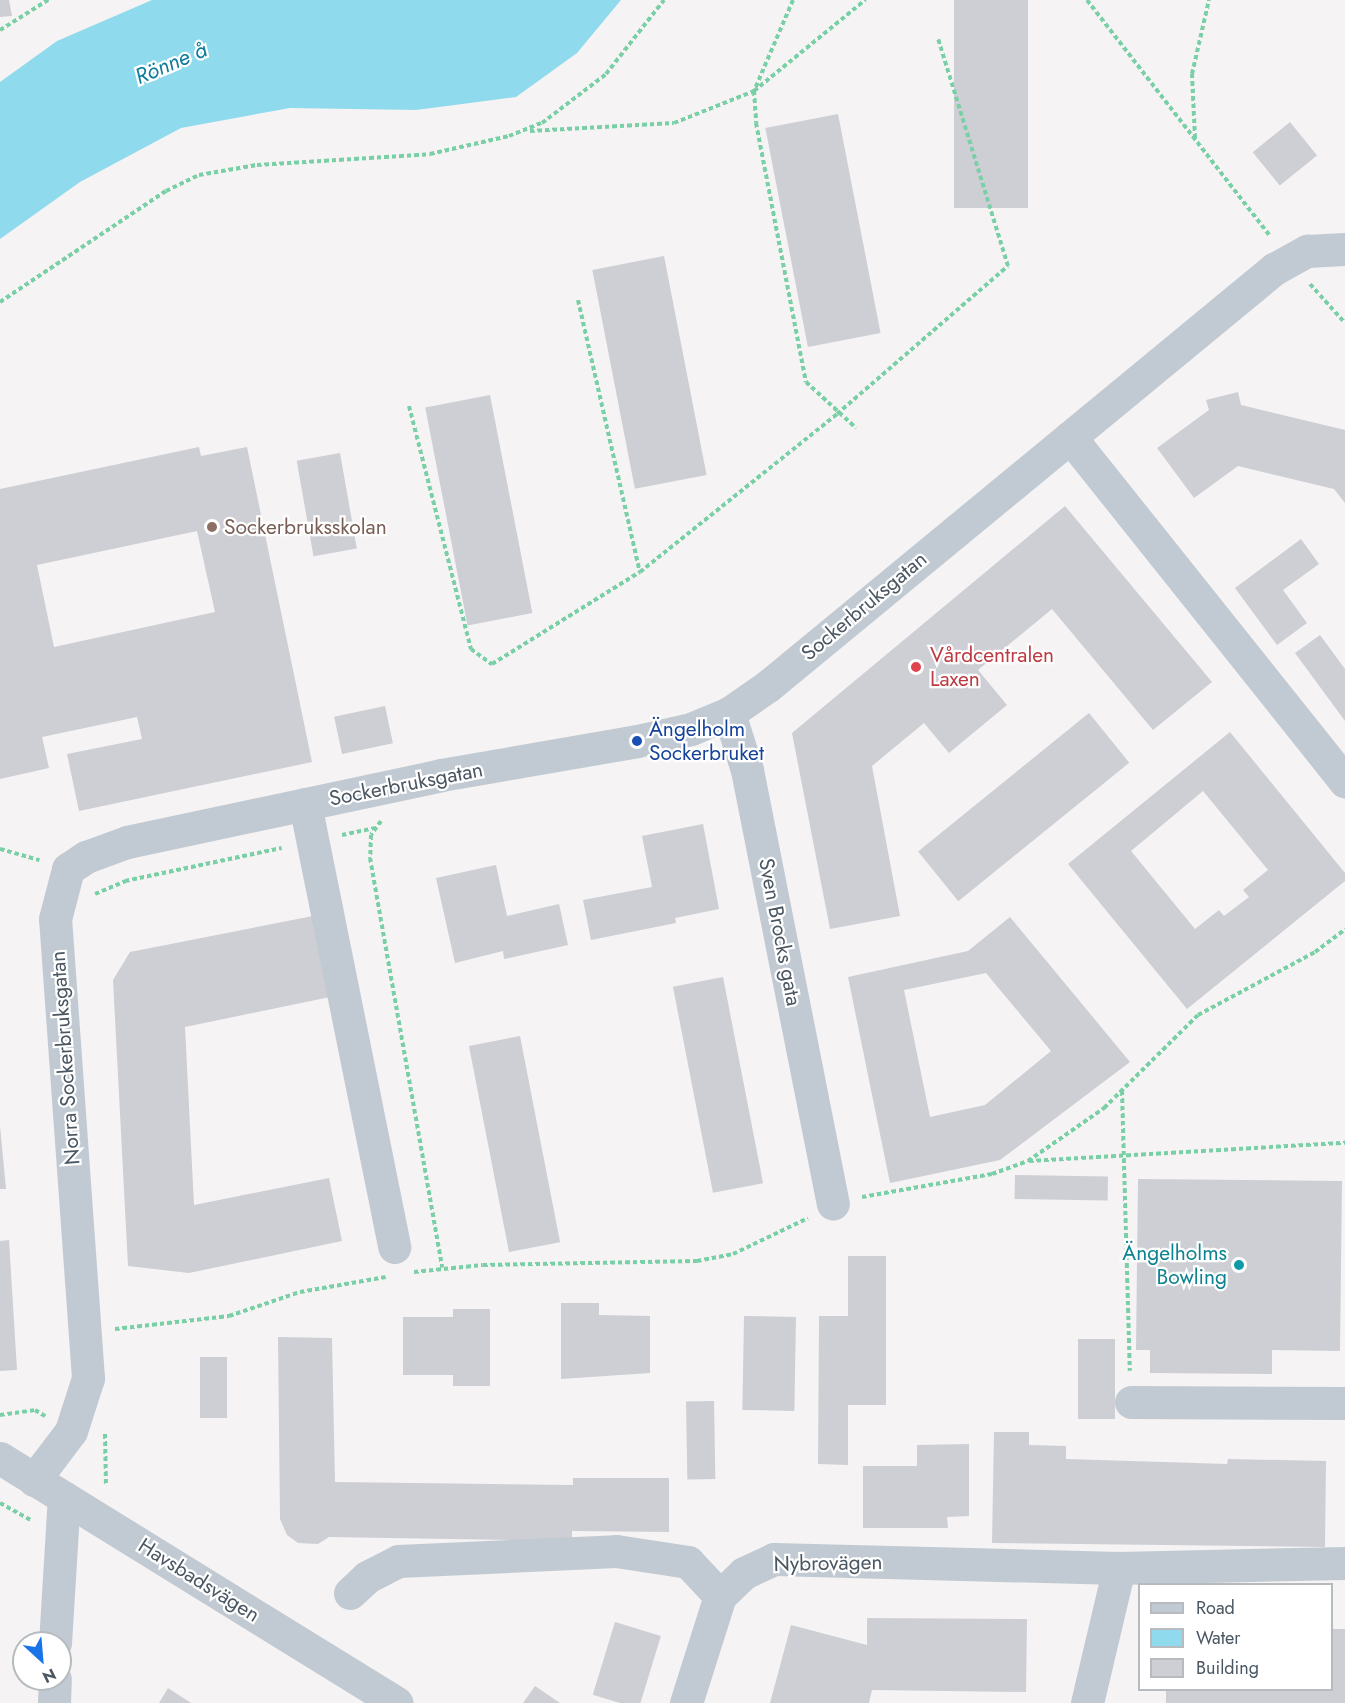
<!DOCTYPE html>
<meta charset="utf-8">
<style>
body{margin:0}
#map{position:relative;width:1345px;height:1703px;overflow:hidden;background:#f5f3f3;font-family:Jost,sans-serif}
div>[style]{position:absolute}
.water>*{inset:0;background:#90daee}
.building>*{inset:0;background:#cdcfd5;transform-origin:0 0}
.path>*{height:4px;margin-top:-2px;transform-origin:0;background:repeating-linear-gradient(90deg,#7ad0a6 0 4.5px,transparent 0 7.5px)}
.minor>*{height:33px;margin:-16.5px;padding:0 16.5px;transform-origin:16.5px;border-radius:16.5px;background:#c1cad2}
.dots>*{width:16px;height:16px;translate:-50% -50%;box-sizing:border-box;border:3px solid #fff;border-radius:50%}
span{translate:-50% -50%;white-space:nowrap;text-align:center;line-height:1.15;-webkit-text-stroke:4.5px #fff;paint-order:stroke}
.education-label{font-size:21px;color:#785e54}
.left{translate:0 -50%;text-align:left}
.street-label{font-size:21px;color:#4a5661}
.health-label{font-size:21px;color:#be3a42}
.transit-label{font-size:21px;color:#164399}
.culture-label{font-size:21px;color:#0d838f}
.right{translate:-100% -50%;text-align:right}
.water-label{font-size:22px;color:#0c7c9b;font-style:italic}
.legend{position:absolute;left:1138px;top:1583px;width:195px;height:108px;box-sizing:border-box;background:#fff;border:2px solid #b7bbc0;margin:0;padding:8px 10px;list-style:none;font-size:18px;color:#4a5661}
.legend li{display:flex;align-items:center;gap:12px;height:30px}
.legend b{width:30px;border:2px solid #b7bbc0}
.north{position:absolute;left:12px;top:1631px;width:60px;height:60px;box-sizing:border-box;background:#fff;border:2px solid #b7bbc0;border-radius:50%;rotate:154deg;font-size:16px;font-weight:700;line-height:24px;text-align:center;color:#4a5661}
.north::after{content:'';display:block;margin:auto;width:21px;height:27px;background:#1a73e8;clip-path:polygon(50% 0,100% 100%,50% 72%,0 100%)}
</style>
<div id="map">
<div class="water">
<div style="clip-path:polygon(152px 0,621px 0,577px 53px,516px 97px,416px 110px,290px 108px,181px 128px,80px 182px,0 239px,0 82px,57px 41px)"></div>
</div>
<div class="building">
<div style="clip-path:polygon(0 0,9px 0,12px 16px,0 17px)"></div>
<div style="left:954px;top:0;width:74px;height:208px"></div>
<div style="left:838px;top:114px;width:223px;height:74px;rotate:79deg"></div>
<div style="left:1290px;top:122px;width:43px;height:48px;rotate:51deg"></div>
<div style="left:664px;top:256px;width:223px;height:73px;rotate:79deg"></div>
<div style="clip-path:polygon(1238px 392px,1241px 405px,1345px 430px,1345px 503px,1334px 489px,1238px 466px,1194px 498px,1157px 448px,1209px 410px,1206px 400px)"></div>
<div style="left:490px;top:395px;width:222px;height:66px;rotate:79deg"></div>
<div style="clip-path:polygon(evenodd,199px 447px,201px 456px,247px 447px,312px 762px,79px 811px,67px 754px,142px 739px,137px 717px,42px 737px,49px 768px,0 779px,0 489px,199px 447px,197px 531px,215px 612px,54px 647px,37px 565px,197px 531px)"></div>
<div style="left:340px;top:453px;width:97px;height:44px;rotate:80deg"></div>
<div style="clip-path:polygon(1065px 506px,1212px 682px,1153px 730px,1052px 609px,978px 670px,1007px 705px,949px 753px,924px 723px,872px 766px,900px 916px,830px 929px,792px 733px)"></div>
<div style="clip-path:polygon(1301px 539px,1319px 564px,1283px 590px,1307px 623px,1277px 645px,1235px 588px)"></div>
<div style="clip-path:polygon(1320px 635px,1345px 669px,1345px 721px,1295px 653px)"></div>
<div style="left:385px;top:706px;width:38px;height:52px;rotate:78deg"></div>
<div style="left:1089px;top:713px;width:64px;height:220px;rotate:51deg"></div>
<div style="clip-path:polygon(evenodd,1230px 732px,1345px 873px,1345px 881px,1187px 1009px,1068px 864px,1230px 732px,1203px 791px,1268px 870px,1243px 890px,1249px 897px,1224px 916px,1219px 910px,1195px 929px,1131px 851px,1203px 791px)"></div>
<div style="clip-path:polygon(703px 824px,719px 909px,675px 918px,676px 923px,591px 940px,583px 900px,652px 887px,642px 836px)"></div>
<div style="clip-path:polygon(496px 865px,507px 916px,559px 904px,568px 945px,504px 959px,503px 951px,455px 963px,436px 878px)"></div>
<div style="clip-path:polygon(313px 916px,330px 997px,185px 1027px,194px 1205px,329px 1178px,342px 1241px,189px 1273px,128px 1266px,113px 980px,130px 952px)"></div>
<div style="clip-path:polygon(evenodd,1010px 917px,1130px 1062px,1000px 1160px,890px 1183px,848px 977px,968px 951px,1010px 917px,986px 973px,1051px 1051px,985px 1105px,930px 1117px,904px 990px,986px 973px)"></div>
<div style="left:723px;top:977px;width:210px;height:51px;rotate:79deg"></div>
<div style="left:520px;top:1036px;width:210px;height:52px;rotate:79deg"></div>
<div style="clip-path:polygon(0 1126px,6px 1189px,0 1189px)"></div>
<div style="left:1015px;top:1175px;width:93px;height:24px;rotate:1deg"></div>
<div style="clip-path:polygon(1138px 1179px,1342px 1181px,1340px 1351px,1272px 1350px,1272px 1374px,1150px 1373px,1150px 1350px,1136px 1350px)"></div>
<div style="clip-path:polygon(9px 1240px,17px 1370px,0 1371px,0 1241px)"></div>
<div style="clip-path:polygon(848px 1256px,886px 1256px,886px 1405px,848px 1405px,848px 1465px,818px 1464px,819px 1316px,848px 1316px)"></div>
<div style="clip-path:polygon(561px 1303px,599px 1303px,599px 1315px,650px 1316px,650px 1373px,561px 1379px)"></div>
<div style="clip-path:polygon(453px 1309px,490px 1309px,490px 1386px,453px 1386px,453px 1375px,403px 1375px,403px 1317px,453px 1317px)"></div>
<div style="left:744px;top:1316px;width:52px;height:94px;rotate:1deg"></div>
<div style="clip-path:polygon(278px 1337px,332px 1338px,335px 1482px,573px 1485px,573px 1478px,669px 1478px,669px 1532px,572px 1531px,572px 1541px,329px 1537px,318px 1544px,298px 1543px,287px 1535px,280px 1519px)"></div>
<div style="left:1078px;top:1339px;width:37px;height:80px"></div>
<div style="left:200px;top:1357px;width:27px;height:61px"></div>
<div style="left:714px;top:1401px;width:78px;height:28px;rotate:89deg"></div>
<div style="clip-path:polygon(994px 1432px,1029px 1432px,1029px 1445px,1066px 1446px,1066px 1459px,1227px 1464px,1228px 1459px,1326px 1461px,1325px 1547px,992px 1543px)"></div>
<div style="clip-path:polygon(969px 1444px,969px 1516px,947px 1517px,948px 1528px,863px 1528px,863px 1466px,917px 1466px,917px 1445px)"></div>
<div style="clip-path:polygon(867px 1618px,1027px 1619px,1026px 1692px,872px 1690px,869px 1703px,770px 1703px,791px 1625px,867px 1645px)"></div>
<div style="left:615px;top:1622px;width:48px;height:76px;rotate:17deg"></div>
<div style="clip-path:polygon(1332px 1629px,1345px 1629px,1345px 1703px,1166px 1703px,1166px 1690px,1332px 1690px)"></div>
<div style="clip-path:polygon(535px 1686px,560px 1703px,523px 1703px)"></div>
<div style="clip-path:polygon(168px 1688px,191px 1703px,159px 1703px)"></div>
</div>
<div class="path">
<div style="left:793px;top:0;width:99px;rotate:113.2deg"></div>
<div style="left:754px;top:91px;width:32px;rotate:86deg"></div>
<div style="left:756px;top:123px;width:264px;rotate:79.1deg"></div>
<div style="left:806px;top:382px;width:68px;rotate:42.6deg"></div>
<div style="left:1087px;top:0;width:299px;rotate:52.2deg"></div>
<div style="left:0;top:30px;width:57px;rotate:-32deg"></div>
<div style="left:530px;top:131px;width:144px;rotate:-3.2deg"></div>
<div style="left:674px;top:123px;width:86px;rotate:-21.8deg"></div>
<div style="left:754px;top:91px;width:144px;rotate:-39.3deg"></div>
<div style="left:1195px;top:138px;width:64px;rotate:-92.7deg"></div>
<div style="left:1192px;top:74px;width:76px;rotate:-77.1deg"></div>
<div style="left:1310px;top:284px;width:52px;rotate:48.1deg"></div>
<div style="left:578px;top:300px;width:279px;rotate:77.2deg"></div>
<div style="left:640px;top:572px;width:253px;rotate:-38.7deg"></div>
<div style="left:837px;top:414px;width:226px;rotate:-40.9deg"></div>
<div style="left:1008px;top:266px;width:238px;rotate:-107.1deg"></div>
<div style="left:0;top:302px;width:200px;rotate:-33.8deg"></div>
<div style="left:166px;top:191px;width:37px;rotate:-26deg"></div>
<div style="left:199px;top:175px;width:59px;rotate:-9.8deg"></div>
<div style="left:257px;top:165px;width:173px;rotate:-3.6deg"></div>
<div style="left:430px;top:154px;width:81px;rotate:-12.8deg"></div>
<div style="left:509px;top:136px;width:35px;rotate:-22deg"></div>
<div style="left:542px;top:123px;width:81px;rotate:-37.4deg"></div>
<div style="left:606px;top:74px;width:94px;rotate:-51.9deg"></div>
<div style="left:409px;top:406px;width:251px;rotate:75.7deg"></div>
<div style="left:471px;top:649px;width:26px;rotate:36deg"></div>
<div style="left:492px;top:664px;width:174px;rotate:-31.9deg"></div>
<div style="left:381px;top:821px;width:17px;rotate:126deg"></div>
<div style="left:371px;top:835px;width:23px;rotate:92deg"></div>
<div style="left:370px;top:858px;width:416px;rotate:80deg"></div>
<div style="left:342px;top:835px;width:33px;rotate:-12deg"></div>
<div style="left:0;top:849px;width:41px;rotate:15.8deg"></div>
<div style="left:95px;top:894px;width:33px;rotate:-23deg"></div>
<div style="left:125px;top:881px;width:160px;rotate:-11.9deg"></div>
<div style="left:1122px;top:1091px;width:280px;rotate:88.4deg"></div>
<div style="left:1029px;top:1161px;width:317px;rotate:-3.3deg"></div>
<div style="left:862px;top:1197px;width:132px;rotate:-10deg"></div>
<div style="left:992px;top:1174px;width:38px;rotate:-20deg"></div>
<div style="left:1028px;top:1161px;width:93px;rotate:-34.9deg"></div>
<div style="left:1104px;top:1108px;width:132px;rotate:-44.7deg"></div>
<div style="left:1198px;top:1015px;width:133px;rotate:-28.3deg"></div>
<div style="left:1315px;top:952px;width:38px;rotate:-37deg"></div>
<div style="left:414px;top:1272px;width:69px;rotate:-5.8deg"></div>
<div style="left:483px;top:1265px;width:214px;rotate:-1.1deg"></div>
<div style="left:697px;top:1261px;width:37px;rotate:-11deg"></div>
<div style="left:733px;top:1254px;width:83px;rotate:-25.6deg"></div>
<div style="left:115px;top:1329px;width:115px;rotate:-6.5deg"></div>
<div style="left:229px;top:1316px;width:75px;rotate:-18.7deg"></div>
<div style="left:300px;top:1292px;width:87px;rotate:-9.9deg"></div>
<div style="left:0;top:1415px;width:35px;rotate:-8deg"></div>
<div style="left:35px;top:1410px;width:12px;rotate:31deg"></div>
<div style="left:105px;top:1434px;width:52px;rotate:88.9deg"></div>
<div style="left:0;top:1503px;width:35px;rotate:29deg"></div>
</div>
<div class="minor">
<div style="left:1070px;top:437px;width:441px;rotate:51.4deg"></div>
<div style="left:729px;top:713px;width:60px;rotate:72.5deg"></div>
<div style="left:747px;top:770px;width:442px;rotate:78.8deg"></div>
<div style="left:305px;top:804px;width:452px;rotate:78.6deg"></div>
<div style="left:1131px;top:1402px;width:214px;rotate:0.3deg"></div>
<div style="left:0;top:1458px;width:466px;rotate:31.7deg"></div>
<div style="left:34px;top:1480px;width:61px;rotate:-52.9deg"></div>
<div style="left:71px;top:1431px;width:56px;rotate:-72.2deg"></div>
<div style="left:88px;top:1378px;width:460px;rotate:-94.1deg"></div>
<div style="left:55px;top:919px;width:52px;rotate:-75.4deg"></div>
<div style="left:68px;top:869px;width:22px;rotate:-34deg"></div>
<div style="left:86px;top:857px;width:44px;rotate:-20.1deg"></div>
<div style="left:127px;top:842px;width:321px;rotate:-12deg"></div>
<div style="left:441px;top:775px;width:199px;rotate:-9.8deg"></div>
<div style="left:637px;top:741px;width:55px;rotate:-12.5deg"></div>
<div style="left:691px;top:729px;width:41px;rotate:-22.8deg"></div>
<div style="left:729px;top:713px;width:47px;rotate:-34.7deg"></div>
<div style="left:768px;top:686px;width:656px;rotate:-39.49deg"></div>
<div style="left:1274px;top:269px;width:38px;rotate:-29deg"></div>
<div style="left:1307px;top:251px;width:38px;rotate:-3deg"></div>
<div style="left:350px;top:1593px;width:23px;rotate:-43deg"></div>
<div style="left:367px;top:1577px;width:35px;rotate:-27deg"></div>
<div style="left:398px;top:1561px;width:218px;rotate:-2.6deg"></div>
<div style="left:616px;top:1551px;width:73px;rotate:8.7deg"></div>
<div style="left:688px;top:1562px;width:47px;rotate:46.7deg"></div>
<div style="left:55px;top:1643px;width:146px;rotate:-86.5deg"></div>
<div style="left:54px;top:1703px;width:24px;rotate:-88deg"></div>
<div style="left:686px;top:1703px;width:112px;rotate:-72.4deg"></div>
<div style="left:720px;top:1596px;width:33px;rotate:-44deg"></div>
<div style="left:744px;top:1573px;width:33px;rotate:-25deg"></div>
<div style="left:774px;top:1559px;width:345px;rotate:1.5deg"></div>
<div style="left:1119px;top:1568px;width:226px;rotate:-1.3deg"></div>
<div style="left:1087px;top:1703px;width:139px;rotate:-76.7deg"></div>
</div>
<div class="dots">
<div style="left:212px;top:527px;background:#8d6e63"></div>
<div style="left:916px;top:667px;background:#e0444e"></div>
<div style="left:637px;top:741px;background:#1a4fb4"></div>
<div style="left:1239px;top:1265px;background:#0f9aa8"></div>
</div>
<div class="education-label">
<span class="left" style="left:224px;top:527px">Sockerbruksskolan</span>
</div>
<div class="street-label">
<span style="left:864px;top:606px;rotate:-40deg">Sockerbruksgatan</span>
<span style="left:406px;top:784px;rotate:-11deg">Sockerbruksgatan</span>
<span style="left:780px;top:932px;rotate:79deg">Sven Brocks gata</span>
<span style="left:65px;top:1058px;rotate:-94deg">Norra Sockerbruksgatan</span>
<span style="left:828px;top:1563px;rotate:-1deg">Nybrovägen</span>
<span style="left:199px;top:1580px;rotate:32deg">Havsbadsvägen</span>
</div>
<div class="health-label">
<span class="left" style="left:930px;top:667px">Vårdcentralen<br>Laxen</span>
</div>
<div class="transit-label">
<span class="left" style="left:649px;top:741px">Ängelholm<br>Sockerbruket</span>
</div>
<div class="culture-label">
<span class="right" style="left:1227px;top:1265px">Ängelholms<br>Bowling</span>
</div>
<div class="water-label">
<span style="left:171px;top:63px;rotate:-23deg">Rönne å</span>
</div>
<ul class="legend">
<li><b style="height:8px;background:#c1cad2"></b>Road</li>
<li><b style="height:16px;background:#90daee"></b>Water</li>
<li><b style="height:16px;background:#cdcfd5"></b>Building</li>
</ul>
<div class="north">N</div>
</div>
